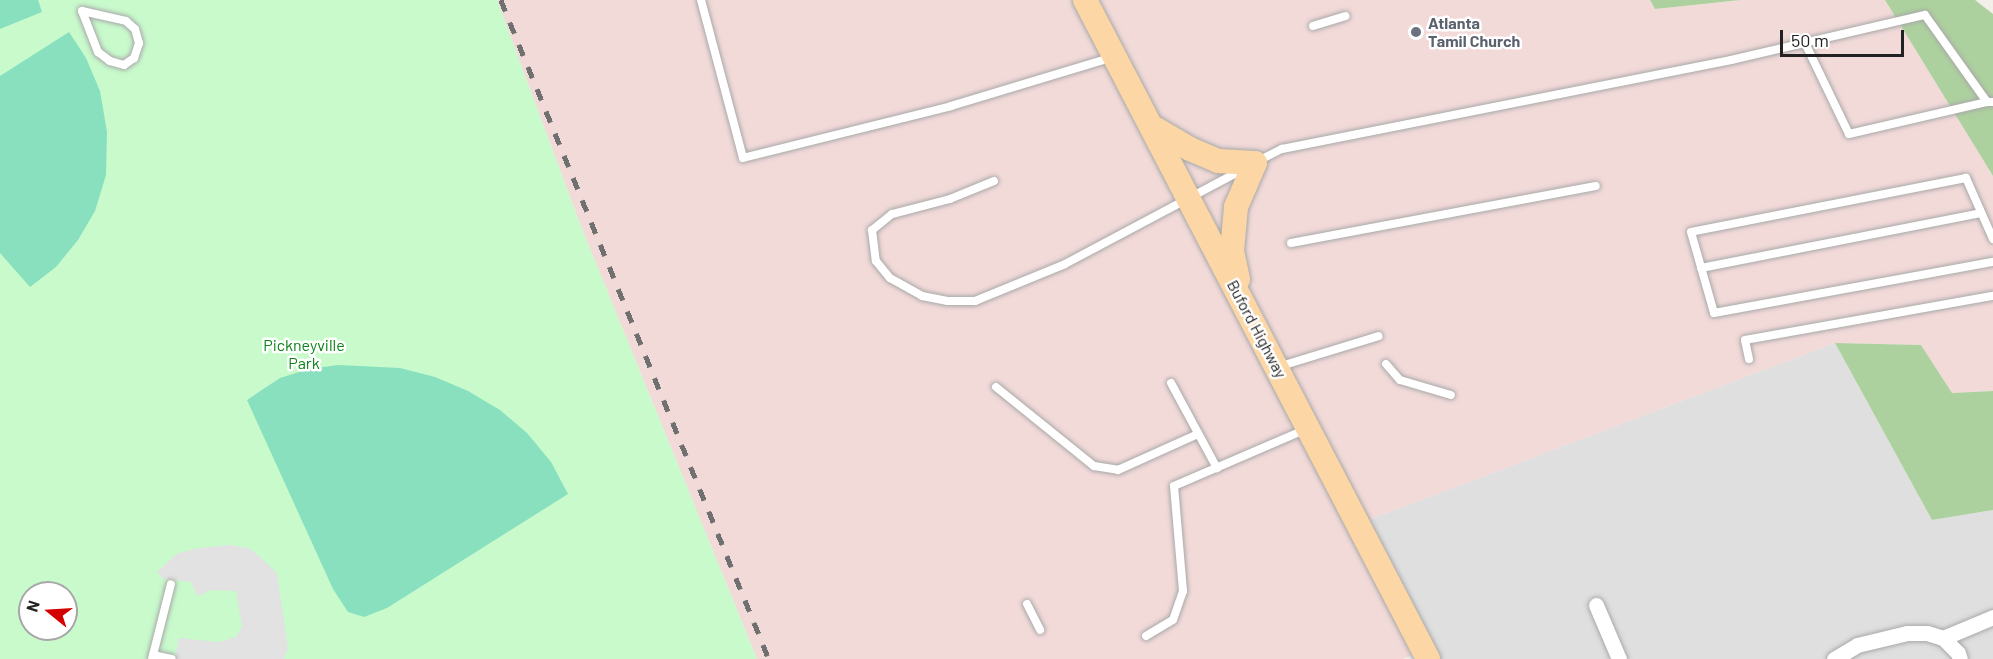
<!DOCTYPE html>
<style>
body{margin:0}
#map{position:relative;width:1993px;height:659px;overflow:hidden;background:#f2efe9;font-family:Barlow,sans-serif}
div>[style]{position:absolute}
.residential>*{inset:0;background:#e0dfdf}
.commercial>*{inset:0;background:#f2dad9}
.forest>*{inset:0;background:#add19e}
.park>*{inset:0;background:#c8facc}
.pitch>*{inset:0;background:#88e0be}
.parking>*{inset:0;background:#e2e2e2}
.roads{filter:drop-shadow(0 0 2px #a9a9a9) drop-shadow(0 0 2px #a9a9a9)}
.lane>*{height:8px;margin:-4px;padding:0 4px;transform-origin:4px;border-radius:4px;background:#fff}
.street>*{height:15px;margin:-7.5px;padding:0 7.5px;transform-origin:7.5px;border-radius:7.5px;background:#fff}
.primary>*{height:24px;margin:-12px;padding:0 12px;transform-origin:12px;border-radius:12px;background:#fcd6a4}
.rail>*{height:4.5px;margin-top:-2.25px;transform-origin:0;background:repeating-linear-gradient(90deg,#707070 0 12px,transparent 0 24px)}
.dots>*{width:16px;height:16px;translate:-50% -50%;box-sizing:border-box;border:3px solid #fff;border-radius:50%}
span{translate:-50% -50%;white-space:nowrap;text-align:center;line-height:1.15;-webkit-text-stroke:5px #fff;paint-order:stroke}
.worship-label{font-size:16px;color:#5b616d;font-weight:700}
.left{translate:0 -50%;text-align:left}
.street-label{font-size:16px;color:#222}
.park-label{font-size:16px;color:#0c8416}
.north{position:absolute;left:18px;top:581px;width:60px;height:60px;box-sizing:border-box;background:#fff;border:2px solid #a7a7a7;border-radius:50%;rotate:288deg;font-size:16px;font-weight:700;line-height:24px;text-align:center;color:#222}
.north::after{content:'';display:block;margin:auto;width:21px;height:27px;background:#d40000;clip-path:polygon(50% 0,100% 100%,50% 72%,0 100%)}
.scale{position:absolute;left:1780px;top:30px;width:124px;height:27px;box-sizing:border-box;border:3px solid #222;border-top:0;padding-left:8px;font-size:18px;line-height:21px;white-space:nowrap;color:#222;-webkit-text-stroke:4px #fff;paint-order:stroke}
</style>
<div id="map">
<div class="residential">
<div style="clip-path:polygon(1835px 343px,1932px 520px,1993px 510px,1993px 659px,1438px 659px,1366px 521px)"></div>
</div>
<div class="commercial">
<div style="clip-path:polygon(497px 0,1650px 0,1655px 9px,1742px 0,1885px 0,1993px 176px,1993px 391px,1952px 393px,1921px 345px,1835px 343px,1366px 521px,1433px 648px,1402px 659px,757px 659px,580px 224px)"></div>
</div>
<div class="forest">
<div style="clip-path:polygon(1650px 0,1741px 0,1655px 9px)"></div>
<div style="clip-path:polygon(1885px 0,1975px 0,1993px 14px,1993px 176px)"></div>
<div style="clip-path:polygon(1835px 343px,1921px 345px,1952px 393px,1993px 391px,1993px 510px,1932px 520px)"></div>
</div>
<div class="park">
<div style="clip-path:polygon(evenodd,0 0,497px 0,580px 224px,757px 659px,0 659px,0 0,30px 593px,66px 593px,66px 629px,30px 629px,30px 593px)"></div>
</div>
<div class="pitch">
<div style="clip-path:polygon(0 0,38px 0,42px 12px,0 29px)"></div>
<div style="clip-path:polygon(69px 32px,86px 58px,100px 91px,107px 132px,106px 175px,95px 211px,78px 240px,56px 267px,30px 287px,0 253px,0 76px)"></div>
<div style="clip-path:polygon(338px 365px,400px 368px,435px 377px,468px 391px,500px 410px,527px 433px,551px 462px,568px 494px,387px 608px,364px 617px,348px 612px,333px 589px,247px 400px,280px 378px,309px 369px)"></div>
</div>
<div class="parking">
<div style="clip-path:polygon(231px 545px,251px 549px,277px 573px,288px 648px,284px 659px,175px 659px,179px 638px,219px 642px,236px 637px,242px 626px,236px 591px,211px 590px,197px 596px,191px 582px,163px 579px,157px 572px,176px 554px,198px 548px)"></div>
</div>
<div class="roads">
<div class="lane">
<div style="left:701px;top:0;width:163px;rotate:75.1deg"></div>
<div style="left:743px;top:158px;width:214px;rotate:-14deg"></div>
<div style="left:951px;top:106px;width:166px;rotate:-16.8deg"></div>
<div style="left:82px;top:11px;width:45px;rotate:12.8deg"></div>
<div style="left:126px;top:21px;width:12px;rotate:42deg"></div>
<div style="left:135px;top:29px;width:15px;rotate:74deg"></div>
<div style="left:139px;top:43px;width:16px;rotate:108deg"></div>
<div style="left:134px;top:58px;width:12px;rotate:145deg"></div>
<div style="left:124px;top:65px;width:15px;rotate:-164deg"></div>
<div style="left:110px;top:61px;width:15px;rotate:-143deg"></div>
<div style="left:98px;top:52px;width:44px;rotate:-111.3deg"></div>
<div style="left:1313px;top:26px;width:34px;rotate:-17deg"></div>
<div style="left:1805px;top:43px;width:101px;rotate:64.2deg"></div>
<div style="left:1849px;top:134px;width:142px;rotate:-13.1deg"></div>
<div style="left:1258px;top:161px;width:27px;rotate:-27deg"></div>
<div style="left:1282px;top:149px;width:458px;rotate:-11.2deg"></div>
<div style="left:1731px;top:60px;width:199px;rotate:-13.1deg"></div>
<div style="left:1925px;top:15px;width:107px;rotate:54.5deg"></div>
<div style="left:1987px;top:102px;width:6px"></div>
<div style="left:994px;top:181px;width:48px;rotate:157.8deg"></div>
<div style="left:950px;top:199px;width:60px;rotate:165.5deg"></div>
<div style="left:892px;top:214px;width:26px;rotate:141deg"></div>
<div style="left:872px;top:230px;width:31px;rotate:83deg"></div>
<div style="left:876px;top:261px;width:22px;rotate:51deg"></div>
<div style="left:890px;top:278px;width:37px;rotate:29deg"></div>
<div style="left:922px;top:296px;width:26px;rotate:11deg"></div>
<div style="left:948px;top:301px;width:27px"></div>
<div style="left:975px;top:301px;width:97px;rotate:-22.3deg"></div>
<div style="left:1065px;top:264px;width:200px;rotate:-28deg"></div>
<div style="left:1993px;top:239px;width:67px;rotate:-113.9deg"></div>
<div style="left:1966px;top:178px;width:280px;rotate:168.9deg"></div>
<div style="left:1691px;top:232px;width:84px;rotate:74.1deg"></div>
<div style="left:1714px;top:313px;width:284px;rotate:-10.4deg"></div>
<div style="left:1291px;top:243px;width:310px;rotate:-10.6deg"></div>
<div style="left:1701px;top:268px;width:285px;rotate:-11.1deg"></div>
<div style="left:1749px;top:359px;width:19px;rotate:-102deg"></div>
<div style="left:1745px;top:340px;width:252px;rotate:-10.1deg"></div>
<div style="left:1386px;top:364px;width:21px;rotate:49deg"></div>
<div style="left:1400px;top:380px;width:53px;rotate:16.4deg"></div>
<div style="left:1281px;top:366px;width:102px;rotate:-17deg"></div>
<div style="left:1171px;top:383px;width:97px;rotate:61.6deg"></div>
<div style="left:996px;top:387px;width:126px;rotate:38.9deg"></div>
<div style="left:1094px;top:466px;width:24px;rotate:9deg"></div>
<div style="left:1118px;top:470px;width:88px;rotate:-24.2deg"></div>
<div style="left:1027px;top:604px;width:29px;rotate:63deg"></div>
<div style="left:1146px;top:636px;width:31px;rotate:-31deg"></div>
<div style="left:1173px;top:620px;width:31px;rotate:-71deg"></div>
<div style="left:1183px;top:591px;width:105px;rotate:-94.9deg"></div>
<div style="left:1174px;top:486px;width:142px;rotate:-23.3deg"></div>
<div style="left:153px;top:655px;width:19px;rotate:12deg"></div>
<div style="left:152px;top:659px;width:77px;rotate:-75.8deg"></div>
</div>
<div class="street">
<div style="left:1596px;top:605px;width:59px;rotate:66.9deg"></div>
<div style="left:1943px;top:638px;width:54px;rotate:-22.8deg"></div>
<div style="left:1834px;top:659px;width:27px;rotate:-31deg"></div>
<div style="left:1857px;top:645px;width:51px;rotate:-13.5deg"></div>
<div style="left:1907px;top:633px;width:20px"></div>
<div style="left:1927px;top:633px;width:17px;rotate:17deg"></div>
<div style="left:1943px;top:638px;width:21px;rotate:45deg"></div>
<div style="left:1958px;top:653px;width:6px;rotate:72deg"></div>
</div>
<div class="primary">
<div style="left:1085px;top:0;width:743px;rotate:62.5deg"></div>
<div style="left:1151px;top:126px;width:45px;rotate:30.5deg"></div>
<div style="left:1190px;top:149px;width:30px;rotate:23deg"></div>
<div style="left:1218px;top:161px;width:37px;rotate:3deg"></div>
<div style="left:1255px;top:163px;width:48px;rotate:113.4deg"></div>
<div style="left:1236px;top:207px;width:44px;rotate:95.2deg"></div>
<div style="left:1232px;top:251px;width:29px;rotate:78deg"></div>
</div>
</div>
<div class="rail">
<div style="left:501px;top:0;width:711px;rotate:67.87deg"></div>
</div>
<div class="dots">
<div style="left:1416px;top:32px;background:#6b7280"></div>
</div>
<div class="worship-label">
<span class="left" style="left:1428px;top:32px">Atlanta<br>Tamil Church</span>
</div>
<div class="street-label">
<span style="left:1257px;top:329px;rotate:62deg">Buford Highway</span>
</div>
<div class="park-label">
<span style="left:304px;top:354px">Pickneyville<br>Park</span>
</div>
<div class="north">N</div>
<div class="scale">50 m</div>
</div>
